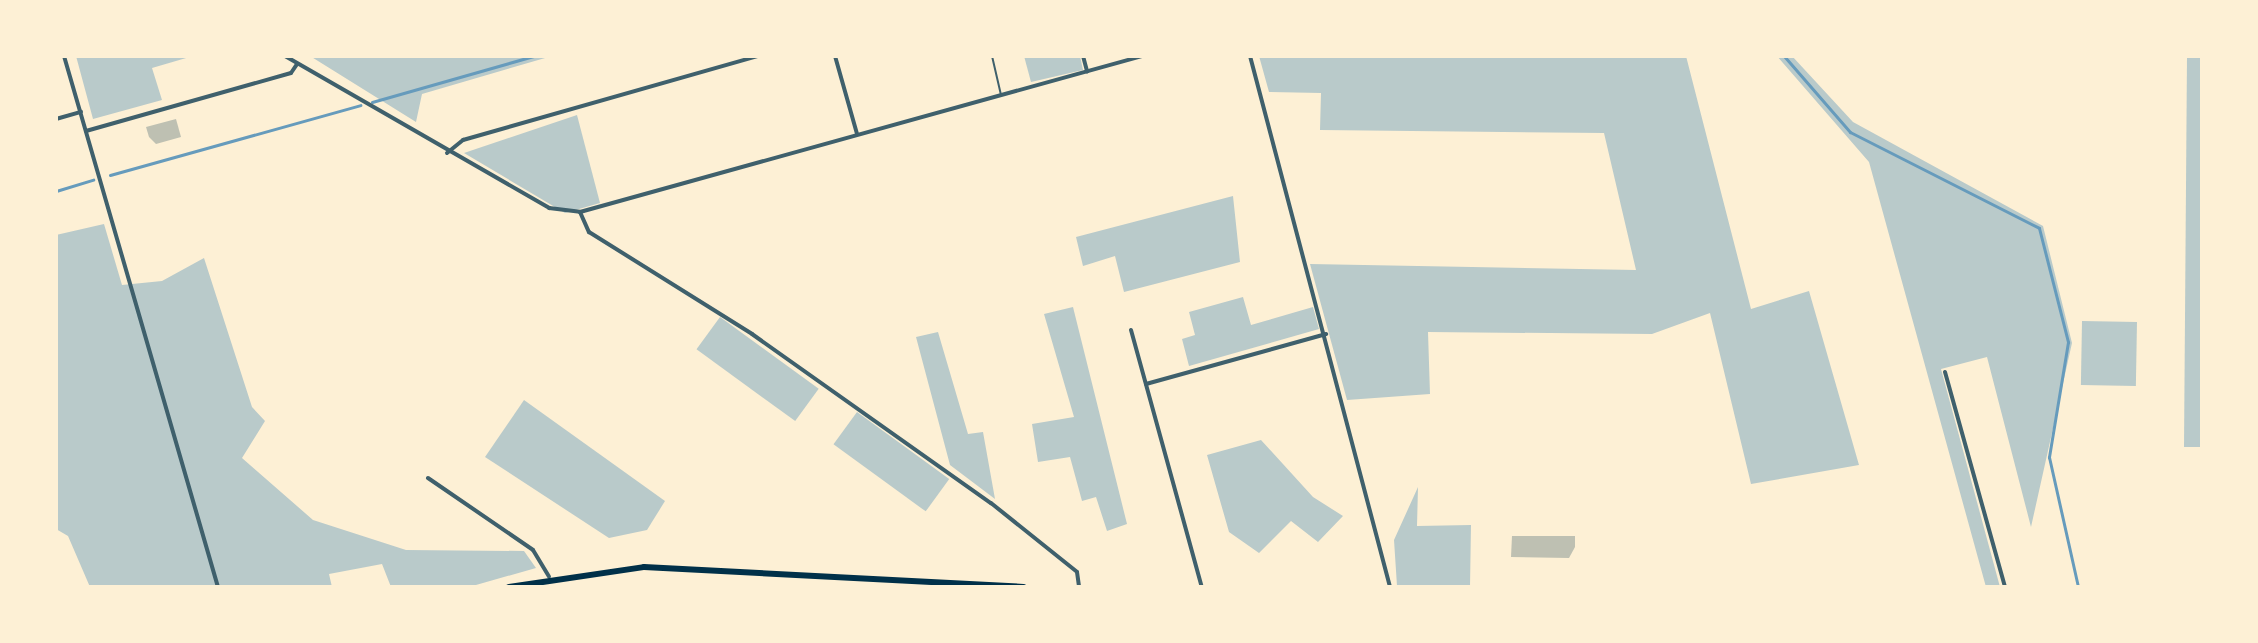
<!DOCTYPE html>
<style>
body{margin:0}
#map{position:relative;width:2258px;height:643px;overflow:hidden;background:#fdf0d5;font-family:Ubuntu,sans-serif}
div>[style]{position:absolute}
.green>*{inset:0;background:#b9caca;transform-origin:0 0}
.stream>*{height:3px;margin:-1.5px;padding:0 1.5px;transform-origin:1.5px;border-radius:1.5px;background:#669bbc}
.building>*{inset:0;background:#bec0b2}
.service>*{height:2px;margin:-1px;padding:0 1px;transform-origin:1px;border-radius:1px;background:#3f606c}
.minor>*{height:4px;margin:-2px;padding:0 2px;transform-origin:2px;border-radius:2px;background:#3f606c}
.secondary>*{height:6px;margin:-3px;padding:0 3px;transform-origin:3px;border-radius:3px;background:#003049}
span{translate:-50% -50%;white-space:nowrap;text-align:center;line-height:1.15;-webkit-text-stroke:8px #fdf0d5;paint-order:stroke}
.frame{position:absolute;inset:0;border:58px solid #fdf0d5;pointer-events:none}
</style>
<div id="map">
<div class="green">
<div style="clip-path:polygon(76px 56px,193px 56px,152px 68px,162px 100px,93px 119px)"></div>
<div style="clip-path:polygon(310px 56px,552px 56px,422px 94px,416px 122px)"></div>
<div style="clip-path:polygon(1024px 56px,1080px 56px,1083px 70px,1031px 82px)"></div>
<div style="clip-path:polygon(1259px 56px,1686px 56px,1751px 309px,1809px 291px,1859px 465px,1751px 484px,1710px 313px,1652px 334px,1428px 332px,1430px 394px,1347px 400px,1310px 264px,1636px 270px,1604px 133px,1320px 130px,1321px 93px,1269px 92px)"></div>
<div style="clip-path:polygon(1777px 56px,1792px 56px,1853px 122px,2043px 226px,2072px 343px,2031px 527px,1987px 357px,1941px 369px,2000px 587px,1986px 587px,1869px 162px)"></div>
<div style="clip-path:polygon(2187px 56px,2202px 56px,2202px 447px,2184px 447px)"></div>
<div style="clip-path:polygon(577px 115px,600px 203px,565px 213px,464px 153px)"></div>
<div style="clip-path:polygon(1233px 196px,1240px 262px,1124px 292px,1115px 256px,1083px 266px,1076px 237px)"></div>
<div style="clip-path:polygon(104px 224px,122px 285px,162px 281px,204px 258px,252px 407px,265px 421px,242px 458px,313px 520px,406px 550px,524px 551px,536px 568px,469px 587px,391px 587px,382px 564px,329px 574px,332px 587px,90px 587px,68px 536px,56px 529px,56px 235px)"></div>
<div style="clip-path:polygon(1243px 297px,1251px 325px,1313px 307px,1319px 329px,1189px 366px,1182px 339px,1195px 335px,1189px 312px)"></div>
<div style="clip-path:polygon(1073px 307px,1127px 524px,1107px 531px,1096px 497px,1082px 501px,1070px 457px,1038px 462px,1032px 424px,1074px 417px,1044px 314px)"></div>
<div style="left:720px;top:317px;width:122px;height:40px;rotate:36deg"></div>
<div style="left:2082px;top:321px;width:55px;height:64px;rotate:1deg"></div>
<div style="clip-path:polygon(938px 332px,968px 434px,983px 432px,995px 499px,950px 465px,916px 337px)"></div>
<div style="clip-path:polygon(524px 400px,665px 501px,647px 530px,609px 538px,485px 457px)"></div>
<div style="left:857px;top:412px;width:114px;height:40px;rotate:36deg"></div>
<div style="clip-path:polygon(1261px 440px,1313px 497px,1343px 516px,1318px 542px,1291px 521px,1259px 553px,1229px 532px,1207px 455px)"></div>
<div style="clip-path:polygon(1418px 487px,1417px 526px,1471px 525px,1470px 587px,1397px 586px,1394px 540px)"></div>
</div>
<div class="stream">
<div style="left:1784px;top:56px;width:101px;rotate:49deg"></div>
<div style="left:1850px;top:132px;width:212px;rotate:26.9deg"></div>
<div style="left:2039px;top:228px;width:118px;rotate:75.7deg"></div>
<div style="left:2068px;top:342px;width:117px;rotate:99.4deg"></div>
<div style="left:2049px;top:457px;width:133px;rotate:77.4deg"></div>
<div style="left:372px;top:102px;width:168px;rotate:-15.9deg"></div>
<div style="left:110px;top:175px;width:260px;rotate:-15.6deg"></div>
<div style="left:56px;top:191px;width:39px;rotate:-17deg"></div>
</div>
<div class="building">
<div style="clip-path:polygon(176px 119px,181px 137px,156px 144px,149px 137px,146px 127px)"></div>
<div style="clip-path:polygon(1512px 536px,1575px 536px,1575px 547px,1569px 558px,1511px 557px)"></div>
</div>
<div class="service">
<div style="left:992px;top:56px;width:39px;rotate:77deg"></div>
</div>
<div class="minor">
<div style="left:64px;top:56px;width:553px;rotate:73.83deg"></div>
<div style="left:285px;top:56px;width:305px;rotate:29.9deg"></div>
<div style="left:549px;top:208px;width:31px;rotate:7deg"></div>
<div style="left:580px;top:212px;width:22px;rotate:66deg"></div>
<div style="left:589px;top:232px;width:192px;rotate:32deg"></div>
<div style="left:752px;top:334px;width:293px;rotate:35.3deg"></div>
<div style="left:991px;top:503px;width:110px;rotate:38.7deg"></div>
<div style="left:1077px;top:572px;width:15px;rotate:82deg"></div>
<div style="left:835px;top:56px;width:81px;rotate:74.2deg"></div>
<div style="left:1083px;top:56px;width:16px;rotate:75deg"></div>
<div style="left:1250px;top:56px;width:549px;rotate:75.23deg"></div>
<div style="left:56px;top:119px;width:26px;rotate:-16deg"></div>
<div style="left:86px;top:131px;width:213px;rotate:-15.8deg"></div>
<div style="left:291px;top:73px;width:11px;rotate:-56deg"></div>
<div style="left:447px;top:153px;width:21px;rotate:-39deg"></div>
<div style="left:463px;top:140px;width:307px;rotate:-15.9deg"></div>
<div style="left:580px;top:212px;width:583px;rotate:-15.51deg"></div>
<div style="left:1131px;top:330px;width:267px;rotate:74.6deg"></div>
<div style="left:1945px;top:372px;width:223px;rotate:74.4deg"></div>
<div style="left:1146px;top:384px;width:187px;rotate:-15.5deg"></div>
<div style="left:428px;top:478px;width:127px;rotate:34.4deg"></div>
<div style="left:533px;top:550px;width:31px;rotate:59deg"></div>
</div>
<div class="secondary">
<div style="left:509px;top:587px;width:136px;rotate:-8.4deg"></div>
<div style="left:644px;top:567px;width:380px;rotate:3deg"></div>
</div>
<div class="frame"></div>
</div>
